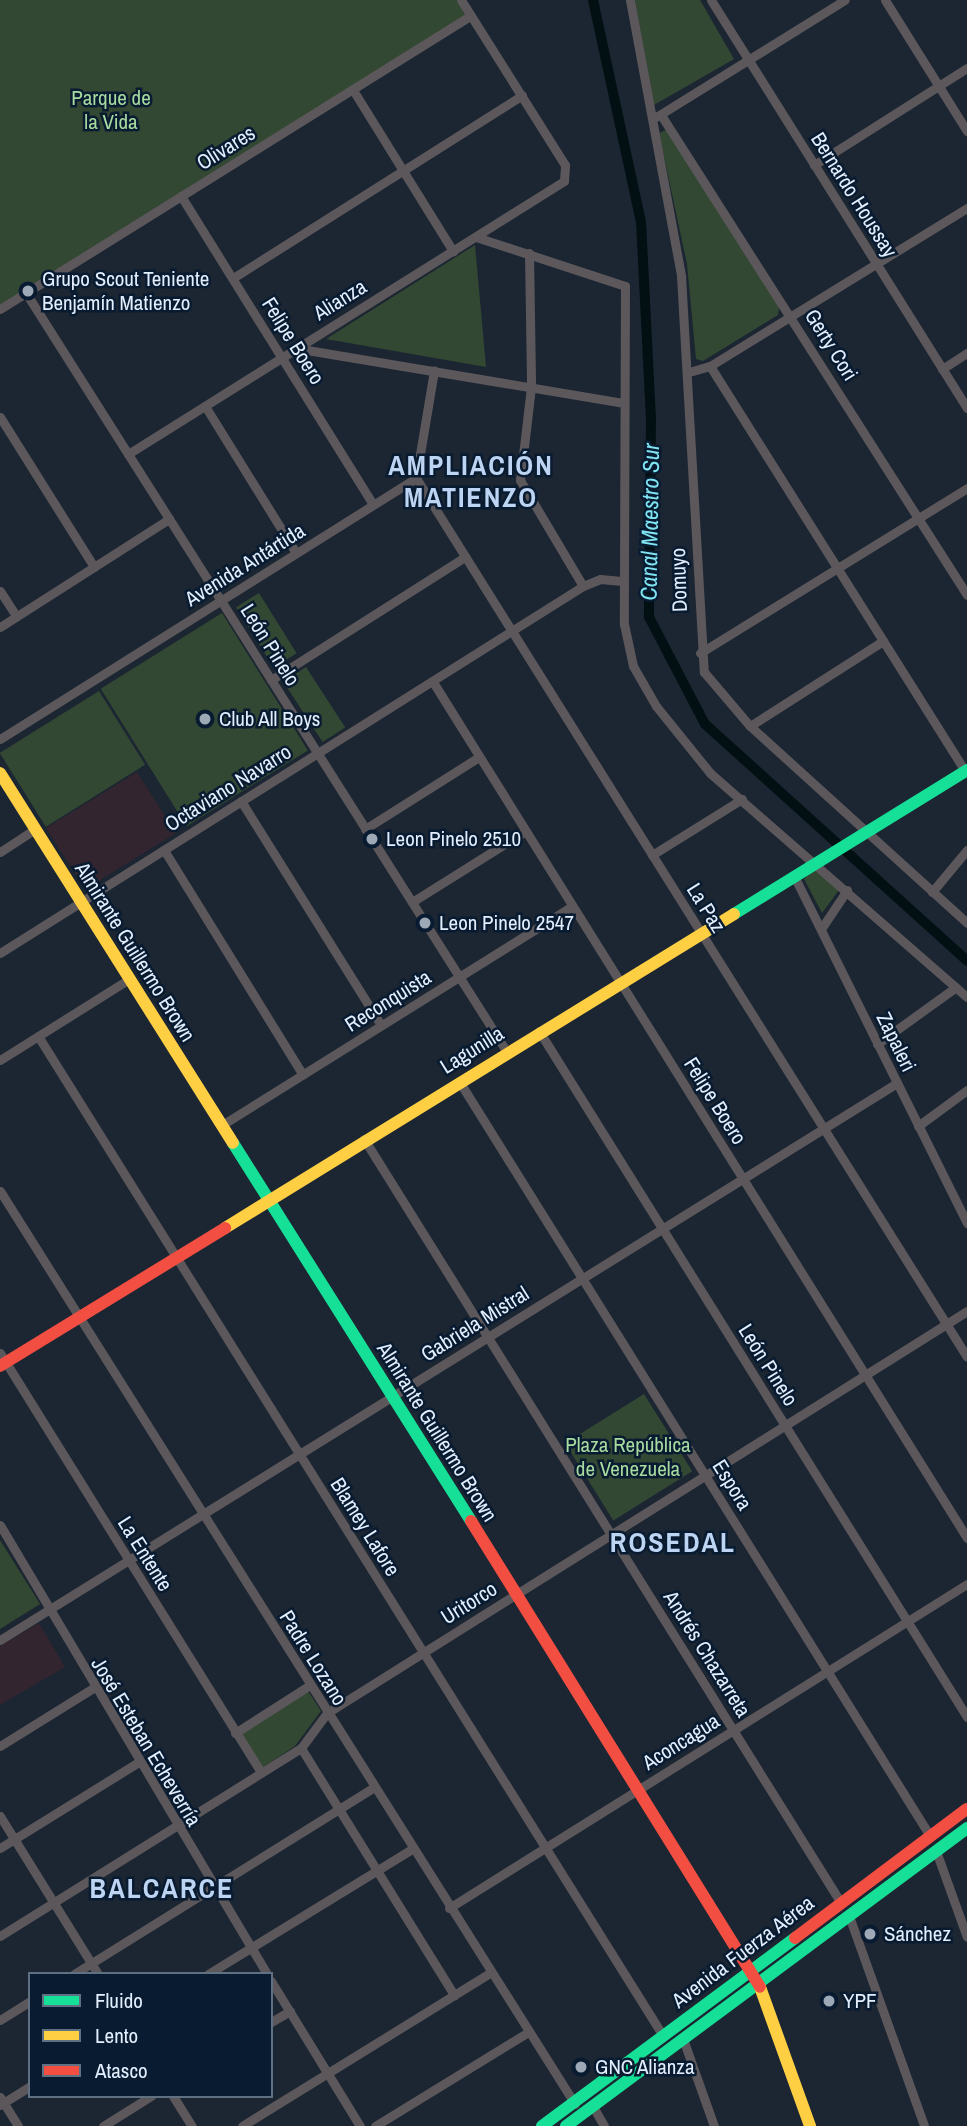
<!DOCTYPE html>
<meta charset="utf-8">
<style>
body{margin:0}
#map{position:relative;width:967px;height:2126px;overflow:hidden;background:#1b2632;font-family:"Archivo Narrow",sans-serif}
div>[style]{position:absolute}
.education>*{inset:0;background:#32252f}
.green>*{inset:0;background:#334833;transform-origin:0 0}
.canal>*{height:10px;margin:-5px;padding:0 5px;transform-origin:5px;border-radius:5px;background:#021013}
.street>*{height:9px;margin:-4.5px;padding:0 4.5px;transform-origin:4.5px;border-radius:4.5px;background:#5c575b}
.fast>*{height:12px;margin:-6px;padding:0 6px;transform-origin:6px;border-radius:6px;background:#16e098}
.slow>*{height:12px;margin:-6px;padding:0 6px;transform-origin:6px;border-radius:6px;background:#ffcf43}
.jam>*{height:12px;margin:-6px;padding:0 6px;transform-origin:6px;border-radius:6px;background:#f24e42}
.dots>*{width:19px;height:19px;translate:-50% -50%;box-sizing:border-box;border:4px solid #081b31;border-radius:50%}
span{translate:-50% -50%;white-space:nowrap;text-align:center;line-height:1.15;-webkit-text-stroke:5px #081b31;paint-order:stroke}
.park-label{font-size:21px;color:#a7da9f}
.street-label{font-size:21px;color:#e3effe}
.poi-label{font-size:21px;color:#e3effe}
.left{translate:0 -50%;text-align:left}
.water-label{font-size:23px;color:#80e5f3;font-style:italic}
.district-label{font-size:28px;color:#bdd5f3;font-weight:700;letter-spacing:2px}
.legend{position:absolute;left:28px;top:1972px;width:245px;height:126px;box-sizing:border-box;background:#081b31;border:2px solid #607083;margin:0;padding:9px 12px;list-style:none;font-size:21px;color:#e3effe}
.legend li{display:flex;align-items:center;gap:14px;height:35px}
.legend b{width:35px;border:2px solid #607083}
</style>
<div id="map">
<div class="education">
<div style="clip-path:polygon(137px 772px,176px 833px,89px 887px,82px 884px,46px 828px)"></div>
<div style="clip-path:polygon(39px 1623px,65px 1667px,0 1705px,0 1646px)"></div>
</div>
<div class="green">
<div style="clip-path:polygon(0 0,461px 0,470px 16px,0 309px)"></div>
<div style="clip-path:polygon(635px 0,700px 0,734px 59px,654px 105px)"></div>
<div style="clip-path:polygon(666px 130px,779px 307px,778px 315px,703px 361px,696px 359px,687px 264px,659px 133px)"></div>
<div style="clip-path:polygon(475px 245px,486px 367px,326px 339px)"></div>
<div style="left:259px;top:593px;width:71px;height:27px;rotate:58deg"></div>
<div style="left:222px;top:613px;width:162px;height:143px;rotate:58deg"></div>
<div style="left:306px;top:667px;width:72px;height:27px;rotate:57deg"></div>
<div style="left:99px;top:691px;width:87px;height:117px;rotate:58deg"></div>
<div style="clip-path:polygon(813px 869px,839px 890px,822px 913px,804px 879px)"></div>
<div style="left:644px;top:1394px;width:91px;height:93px;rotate:58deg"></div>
<div style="clip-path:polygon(0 1540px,40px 1604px,0 1629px)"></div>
<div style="clip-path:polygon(308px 1691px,321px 1711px,295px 1746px,262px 1768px,240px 1734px)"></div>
</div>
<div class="canal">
<div style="left:593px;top:0;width:227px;rotate:77.8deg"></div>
<div style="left:641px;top:222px;width:195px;rotate:87.1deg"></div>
<div style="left:651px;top:417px;width:200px;rotate:90.6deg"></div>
<div style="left:649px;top:617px;width:121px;rotate:62.4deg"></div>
<div style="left:705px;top:724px;width:353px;rotate:42.1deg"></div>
</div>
<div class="street">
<div style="left:630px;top:0;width:281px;rotate:79.5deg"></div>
<div style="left:681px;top:276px;width:397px;rotate:86.7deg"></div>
<div style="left:704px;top:672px;width:71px;rotate:49.6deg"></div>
<div style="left:750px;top:726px;width:293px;rotate:42.2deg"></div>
<div style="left:711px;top:0;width:482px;rotate:57.9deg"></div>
<div style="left:885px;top:0;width:155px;rotate:58deg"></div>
<div style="left:353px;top:90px;width:190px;rotate:58.2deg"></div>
<div style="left:661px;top:115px;width:569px;rotate:57.48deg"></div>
<div style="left:656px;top:117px;width:222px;rotate:-31.8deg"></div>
<div style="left:814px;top:165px;width:181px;rotate:-32.4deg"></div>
<div style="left:181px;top:196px;width:363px;rotate:58.1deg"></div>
<div style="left:476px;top:237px;width:157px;rotate:18.2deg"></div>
<div style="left:625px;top:286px;width:338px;rotate:90.2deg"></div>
<div style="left:624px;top:624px;width:43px;rotate:77.9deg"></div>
<div style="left:633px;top:666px;width:46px;rotate:60.1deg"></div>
<div style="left:656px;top:706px;width:86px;rotate:51.1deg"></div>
<div style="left:710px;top:773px;width:341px;rotate:41.1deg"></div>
<div style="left:529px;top:253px;width:134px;rotate:89.1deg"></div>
<div style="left:531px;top:387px;width:94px;rotate:96.7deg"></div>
<div style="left:520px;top:480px;width:123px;rotate:59.3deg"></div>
<div style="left:233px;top:278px;width:342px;rotate:-32.3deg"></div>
<div style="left:26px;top:293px;width:899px;rotate:57.64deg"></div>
<div style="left:0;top:309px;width:554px;rotate:-31.94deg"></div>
<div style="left:295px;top:348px;width:334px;rotate:9.5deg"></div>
<div style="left:710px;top:366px;width:479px;rotate:57.8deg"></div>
<div style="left:942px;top:369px;width:30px;rotate:-33deg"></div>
<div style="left:689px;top:372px;width:22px;rotate:-16deg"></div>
<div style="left:710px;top:366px;width:302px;rotate:-31.6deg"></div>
<div style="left:205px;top:406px;width:173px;rotate:58.2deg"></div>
<div style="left:0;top:417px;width:177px;rotate:57.9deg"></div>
<div style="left:128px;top:454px;width:514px;rotate:-32.05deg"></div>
<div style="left:564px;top:181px;width:16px;rotate:-86deg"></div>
<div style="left:565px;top:165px;width:195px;rotate:-122.2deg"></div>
<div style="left:416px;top:478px;width:1037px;rotate:57.92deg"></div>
<div style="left:0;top:591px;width:30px;rotate:57deg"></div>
<div style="left:0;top:627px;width:201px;rotate:-32.6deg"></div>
<div style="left:700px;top:653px;width:314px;rotate:-31.7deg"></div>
<div style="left:271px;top:680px;width:230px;rotate:-32.4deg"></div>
<div style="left:433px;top:682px;width:1009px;rotate:58.04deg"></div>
<div style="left:750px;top:726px;width:158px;rotate:-32.6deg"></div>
<div style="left:0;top:739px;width:491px;rotate:-32.1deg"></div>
<div style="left:416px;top:478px;width:109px;rotate:-80.5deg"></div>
<div style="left:241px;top:801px;width:264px;rotate:58deg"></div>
<div style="left:365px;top:829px;width:135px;rotate:-32.3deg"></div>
<div style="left:164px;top:850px;width:264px;rotate:58.3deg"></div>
<div style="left:0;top:852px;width:42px;rotate:-33.3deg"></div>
<div style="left:652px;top:855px;width:106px;rotate:-31.9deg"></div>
<div style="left:794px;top:876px;width:388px;rotate:63.5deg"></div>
<div style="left:932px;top:892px;width:55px;rotate:-50.2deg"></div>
<div style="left:412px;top:902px;width:133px;rotate:-32.1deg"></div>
<div style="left:821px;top:929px;width:47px;rotate:-56.3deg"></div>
<div style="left:0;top:953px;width:689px;rotate:-32.19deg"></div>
<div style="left:583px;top:586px;width:18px;rotate:-22deg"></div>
<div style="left:600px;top:579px;width:22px;rotate:5deg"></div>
<div style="left:539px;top:1031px;width:809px;rotate:58.04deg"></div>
<div style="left:38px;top:1036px;width:1179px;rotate:57.99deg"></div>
<div style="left:877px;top:1044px;width:97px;rotate:-35.8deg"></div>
<div style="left:0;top:1060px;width:152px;rotate:-32.1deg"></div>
<div style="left:459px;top:1081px;width:890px;rotate:58.04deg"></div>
<div style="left:222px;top:1125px;width:413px;rotate:-32deg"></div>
<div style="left:918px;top:1126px;width:61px;rotate:-36.3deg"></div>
<div style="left:364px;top:1139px;width:901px;rotate:58.02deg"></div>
<div style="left:0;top:1191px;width:1079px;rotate:57.8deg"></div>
<div style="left:0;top:1353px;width:494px;rotate:58.1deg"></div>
<div style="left:0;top:1525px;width:522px;rotate:59.26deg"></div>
<div style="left:0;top:1640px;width:1056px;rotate:-31.84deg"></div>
<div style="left:235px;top:1733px;width:89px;rotate:-32.6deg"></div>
<div style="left:0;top:1746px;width:110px;rotate:-31.9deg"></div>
<div style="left:301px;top:1748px;width:291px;rotate:58.2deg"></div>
<div style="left:0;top:1816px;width:186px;rotate:58.2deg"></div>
<div style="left:0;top:1848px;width:161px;rotate:-31.8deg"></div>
<div style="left:936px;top:1851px;width:91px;rotate:70.2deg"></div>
<div style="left:449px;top:1908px;width:611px;rotate:-32.03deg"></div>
<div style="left:849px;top:1916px;width:223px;rotate:70.3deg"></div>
<div style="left:0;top:1936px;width:355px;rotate:-32deg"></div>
<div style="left:301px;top:1748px;width:44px;rotate:-53.4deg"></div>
<div style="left:327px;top:1713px;width:756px;rotate:-32.13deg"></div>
<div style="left:74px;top:1974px;width:354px;rotate:-31.9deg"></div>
<div style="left:208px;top:1974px;width:239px;rotate:-31.5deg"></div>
<div style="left:271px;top:1981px;width:170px;rotate:58.5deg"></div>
<div style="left:0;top:2020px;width:36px;rotate:-32deg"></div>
<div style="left:271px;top:2022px;width:22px;rotate:-30deg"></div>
<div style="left:683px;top:2039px;width:92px;rotate:70.4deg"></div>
<div style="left:173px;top:2096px;width:36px;rotate:58deg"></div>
<div style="left:0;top:2097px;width:34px;rotate:58deg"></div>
<div style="left:0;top:2105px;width:36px;rotate:-32deg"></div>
<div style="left:592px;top:2105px;width:24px;rotate:60deg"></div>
<div style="left:103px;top:2126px;width:57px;rotate:-32deg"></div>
<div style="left:242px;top:2126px;width:291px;rotate:-31.7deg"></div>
<div style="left:375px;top:2126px;width:178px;rotate:-31.5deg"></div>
</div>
<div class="fast">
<div style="left:734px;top:914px;width:274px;rotate:-31.7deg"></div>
<div style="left:233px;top:1143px;width:447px;rotate:57.8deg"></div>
<div style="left:542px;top:2126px;width:315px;rotate:-36.6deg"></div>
<div style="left:566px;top:2126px;width:500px;rotate:-36.6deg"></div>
</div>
<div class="slow">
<div style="left:0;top:773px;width:437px;rotate:57.8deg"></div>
<div style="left:225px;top:1228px;width:598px;rotate:-31.67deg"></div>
<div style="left:760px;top:1987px;width:148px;rotate:70.2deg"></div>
</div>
<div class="jam">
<div style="left:0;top:1366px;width:264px;rotate:-31.5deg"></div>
<div style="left:471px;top:1521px;width:548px;rotate:58.19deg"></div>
<div style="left:795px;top:1938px;width:215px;rotate:-36.9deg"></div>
</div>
<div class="dots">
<div style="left:28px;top:291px;background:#9da9b7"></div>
<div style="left:205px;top:719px;background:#9da9b7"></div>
<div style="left:372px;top:839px;background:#9da9b7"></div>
<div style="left:425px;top:923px;background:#9da9b7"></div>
<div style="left:870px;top:1934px;background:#9da9b7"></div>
<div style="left:829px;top:2001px;background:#9da9b7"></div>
<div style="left:581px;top:2067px;background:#9da9b7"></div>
</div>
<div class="park-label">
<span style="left:111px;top:110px">Parque de<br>la Vida</span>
<span style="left:628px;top:1457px">Plaza República<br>de Venezuela</span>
</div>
<div class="street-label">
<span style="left:226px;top:148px;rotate:-32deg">Olivares</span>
<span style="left:854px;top:195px;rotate:58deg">Bernardo Houssay</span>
<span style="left:340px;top:300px;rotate:-32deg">Alianza</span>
<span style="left:293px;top:341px;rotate:58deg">Felipe Boero</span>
<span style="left:831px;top:345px;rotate:58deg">Gerty Cori</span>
<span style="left:245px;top:565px;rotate:-32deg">Avenida Antártida</span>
<span style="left:679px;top:580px;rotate:-92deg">Domuyo</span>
<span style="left:270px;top:645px;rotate:58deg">León Pinelo</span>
<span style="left:228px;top:788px;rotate:-32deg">Octaviano Navarro</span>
<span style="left:706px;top:908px;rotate:58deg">La Paz</span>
<span style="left:135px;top:952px;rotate:58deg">Almirante Guillermo Brown</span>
<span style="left:388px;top:1001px;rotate:-32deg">Reconquista</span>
<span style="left:896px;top:1042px;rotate:64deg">Zapaleri</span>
<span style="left:472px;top:1050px;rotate:-32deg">Lagunilla</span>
<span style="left:715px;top:1101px;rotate:58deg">Felipe Boero</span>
<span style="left:475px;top:1324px;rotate:-32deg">Gabriela Mistral</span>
<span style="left:768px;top:1365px;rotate:58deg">León Pinelo</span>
<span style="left:437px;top:1432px;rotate:58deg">Almirante Guillermo Brown</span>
<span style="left:732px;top:1485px;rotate:58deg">Espora</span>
<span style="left:365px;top:1527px;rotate:58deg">Blamey Lafore</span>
<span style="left:145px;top:1554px;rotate:58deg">La Entente</span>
<span style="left:469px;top:1603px;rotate:-32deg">Uritorco</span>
<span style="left:707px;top:1654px;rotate:58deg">Andrés Chazarreta</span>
<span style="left:313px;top:1658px;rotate:58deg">Padre Lozano</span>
<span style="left:146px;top:1742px;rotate:59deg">José Esteban Echeverría</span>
<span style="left:681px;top:1742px;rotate:-32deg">Aconcagua</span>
<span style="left:743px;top:1952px;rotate:-37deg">Avenida Fuerza Aérea</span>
</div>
<div class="poi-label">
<span class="left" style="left:42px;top:291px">Grupo Scout Teniente<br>Benjamín Matienzo</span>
<span class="left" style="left:219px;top:719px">Club All Boys</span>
<span class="left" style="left:386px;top:839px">Leon Pinelo 2510</span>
<span class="left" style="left:439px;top:923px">Leon Pinelo 2547</span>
<span class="left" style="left:884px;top:1934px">Sánchez</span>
<span class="left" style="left:843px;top:2001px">YPF</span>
<span class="left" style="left:595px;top:2067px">GNC Alianza</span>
</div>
<div class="water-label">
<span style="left:650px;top:522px;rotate:-89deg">Canal Maestro Sur</span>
</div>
<div class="district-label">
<span style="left:471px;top:481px">AMPLIACIÓN<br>MATIENZO</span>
<span style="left:673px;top:1542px">ROSEDAL</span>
<span style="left:162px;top:1888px">BALCARCE</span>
</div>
<ul class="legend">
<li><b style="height:9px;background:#16e098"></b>Fluido</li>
<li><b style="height:9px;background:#ffcf43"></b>Lento</li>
<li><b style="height:9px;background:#f24e42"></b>Atasco</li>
</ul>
</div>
